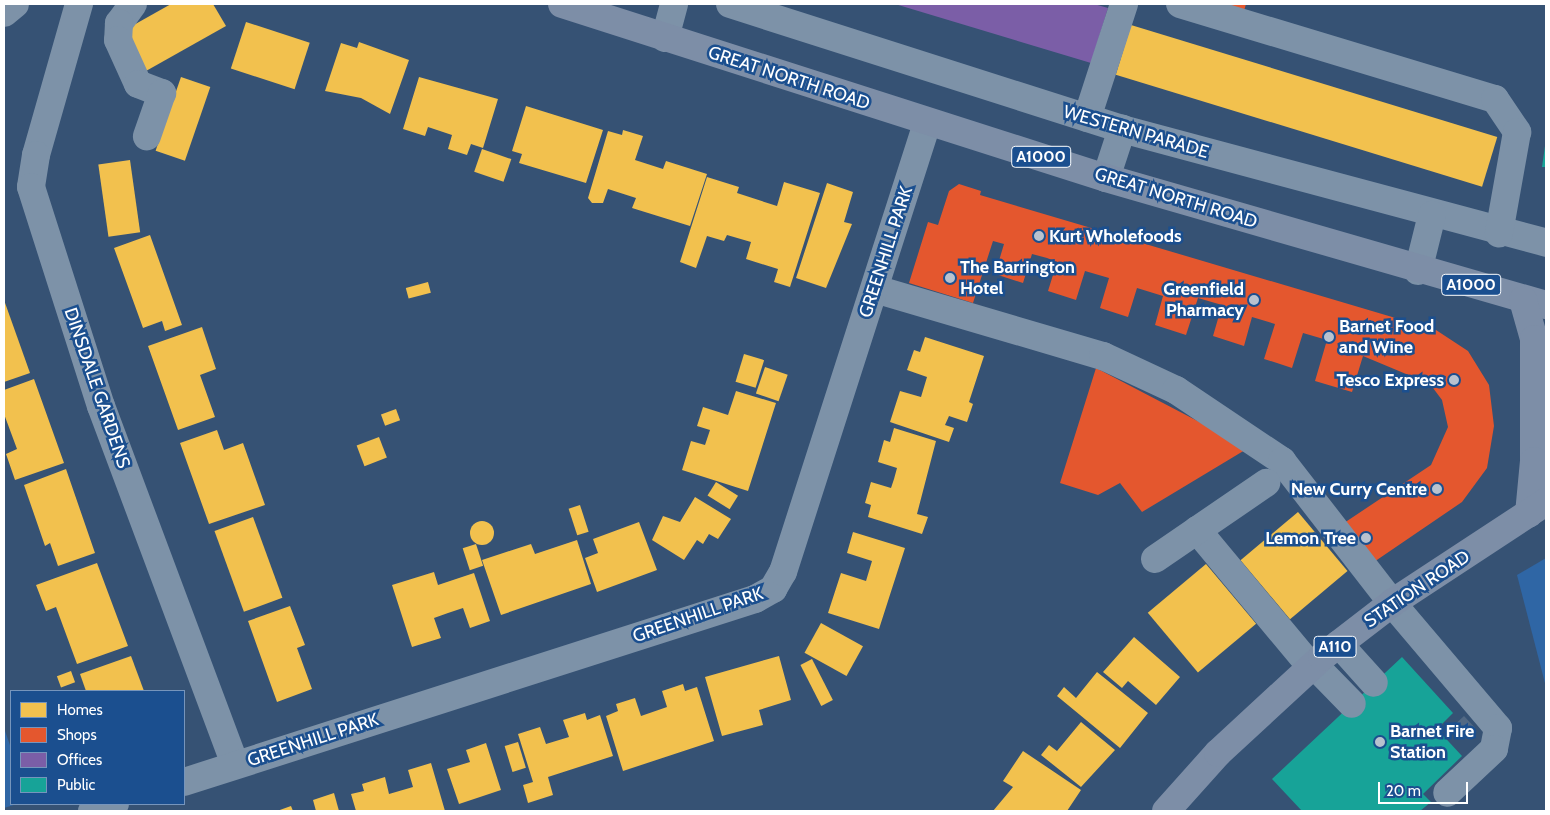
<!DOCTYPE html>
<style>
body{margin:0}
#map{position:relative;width:1550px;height:815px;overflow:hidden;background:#365274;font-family:Cabin,sans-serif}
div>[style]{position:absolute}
.green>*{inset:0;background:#2f66a5}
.homes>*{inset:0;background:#f2c14e;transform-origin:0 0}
.round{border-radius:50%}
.shops>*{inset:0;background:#e4572e}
.offices>*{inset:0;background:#7b5ea7}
.public>*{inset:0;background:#17a398}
.building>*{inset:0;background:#526984;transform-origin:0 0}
.path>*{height:3px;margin-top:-1.5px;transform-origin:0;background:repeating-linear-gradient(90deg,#7d92a8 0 2.5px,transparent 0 6.5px)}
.minor>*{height:28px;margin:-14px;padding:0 14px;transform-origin:14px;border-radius:14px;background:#7d92a8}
.major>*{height:28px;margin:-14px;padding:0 14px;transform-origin:14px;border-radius:14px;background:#7d8ea7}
.dots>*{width:14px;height:14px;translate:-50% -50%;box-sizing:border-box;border:2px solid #1b4f8f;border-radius:50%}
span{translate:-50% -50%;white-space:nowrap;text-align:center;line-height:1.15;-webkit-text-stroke:5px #1b4f8f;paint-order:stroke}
.shield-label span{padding:1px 4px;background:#1b4f8f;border:1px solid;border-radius:4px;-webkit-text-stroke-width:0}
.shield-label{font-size:16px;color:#fff;font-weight:700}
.street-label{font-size:18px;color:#fff}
.poi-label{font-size:18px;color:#fff;font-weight:700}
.left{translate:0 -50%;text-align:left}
.right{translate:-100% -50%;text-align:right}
.frame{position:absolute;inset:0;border:5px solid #fff;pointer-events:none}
.legend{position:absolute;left:10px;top:690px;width:175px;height:115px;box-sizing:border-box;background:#1b4f8f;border:1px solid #7695bc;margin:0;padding:6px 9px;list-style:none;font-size:15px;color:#fff}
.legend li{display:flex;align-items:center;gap:10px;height:25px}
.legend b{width:25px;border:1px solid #7695bc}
.scale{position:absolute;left:1378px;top:782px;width:90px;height:22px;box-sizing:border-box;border:2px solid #fff;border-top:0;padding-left:6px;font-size:15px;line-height:18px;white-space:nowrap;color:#fff;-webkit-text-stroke:4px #1b4f8f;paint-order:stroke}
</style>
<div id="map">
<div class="green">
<div style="clip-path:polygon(1546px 558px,1546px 687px,1517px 575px)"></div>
<div style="clip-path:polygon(4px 728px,11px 748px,11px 804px,17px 804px,4px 808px)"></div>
</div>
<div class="homes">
<div style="clip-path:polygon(171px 4px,213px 4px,226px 26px,146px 71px,123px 31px)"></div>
<div style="left:246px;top:22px;width:67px;height:49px;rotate:18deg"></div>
<div style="left:1131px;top:25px;width:383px;height:52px;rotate:17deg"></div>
<div style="clip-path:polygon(359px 42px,409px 60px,390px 114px,361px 98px,325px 91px,341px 43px,357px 48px)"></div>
<div style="left:181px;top:77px;width:31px;height:78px;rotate:19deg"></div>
<div style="clip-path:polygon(419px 77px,498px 99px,483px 148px,471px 144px,467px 155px,448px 149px,452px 135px,428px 127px,425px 136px,403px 129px)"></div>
<div style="clip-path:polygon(526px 106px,603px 130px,586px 183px,519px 163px,522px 154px,512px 151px)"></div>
<div style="clip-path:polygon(623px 130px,643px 136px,635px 160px,663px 169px,666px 161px,707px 174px,690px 226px,632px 208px,636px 198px,608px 189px,603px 203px,592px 203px,588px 198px,608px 131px,622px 135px)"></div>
<div style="left:482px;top:149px;width:31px;height:24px;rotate:19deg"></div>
<div style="left:130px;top:160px;width:73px;height:32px;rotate:82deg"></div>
<div style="clip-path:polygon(707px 177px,739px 187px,737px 193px,777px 206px,784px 182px,820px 193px,790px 287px,774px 282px,778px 269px,746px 259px,751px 242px,727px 235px,724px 241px,707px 236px,696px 268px,680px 262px)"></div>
<div style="clip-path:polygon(827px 183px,853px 192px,844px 222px,852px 224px,826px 288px,796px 278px)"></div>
<div style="clip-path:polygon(150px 235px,182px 325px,165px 331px,162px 321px,143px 328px,114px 248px)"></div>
<div style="left:428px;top:282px;width:11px;height:23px;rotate:75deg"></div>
<div style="clip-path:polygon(4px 300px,30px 373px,4px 382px)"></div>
<div style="clip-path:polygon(202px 327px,216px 369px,200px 375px,215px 417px,178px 430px,148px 346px)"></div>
<div style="clip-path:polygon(925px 337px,984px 356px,969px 402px,973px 404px,967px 422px,949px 416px,945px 425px,954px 428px,949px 442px,890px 422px,900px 391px,921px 397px,927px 377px,907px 370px,914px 350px,920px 352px)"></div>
<div style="left:744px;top:354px;width:21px;height:29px;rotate:17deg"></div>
<div style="left:765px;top:367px;width:24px;height:28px;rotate:19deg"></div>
<div style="clip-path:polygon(34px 379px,64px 463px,15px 480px,6px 454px,17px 449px,4px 414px,4px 390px)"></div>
<div style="clip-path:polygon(736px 391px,776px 403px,748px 491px,682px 470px,691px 441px,705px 445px,710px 430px,697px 426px,703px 407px,728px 415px)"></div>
<div style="left:396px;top:409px;width:12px;height:16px;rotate:70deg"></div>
<div style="clip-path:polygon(894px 428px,936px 441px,917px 514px,928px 517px,922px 534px,868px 517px,871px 505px,865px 503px,871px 482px,891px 488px,894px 479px,897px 468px,878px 462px,884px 440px,890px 442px)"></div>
<div style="clip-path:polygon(217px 430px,224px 450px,243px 443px,265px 505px,209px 524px,180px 443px)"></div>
<div style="left:379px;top:437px;width:22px;height:24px;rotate:69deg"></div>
<div style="clip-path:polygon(66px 469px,95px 553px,58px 566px,50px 543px,45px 546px,24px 485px)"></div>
<div style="left:716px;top:482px;width:26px;height:16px;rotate:32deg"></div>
<div style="clip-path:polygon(695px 497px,731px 519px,718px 539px,709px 534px,703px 544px,697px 540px,684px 560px,652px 540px,663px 516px,680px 522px)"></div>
<div style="left:580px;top:505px;width:28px;height:12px;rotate:72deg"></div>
<div style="left:1298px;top:512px;width:77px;height:75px;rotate:50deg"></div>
<div style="left:253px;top:517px;width:86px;height:41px;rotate:70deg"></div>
<div class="round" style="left:470px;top:521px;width:24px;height:24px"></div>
<div style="clip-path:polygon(639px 522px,657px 570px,597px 592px,585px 558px,598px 553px,593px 539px)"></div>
<div style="clip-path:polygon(853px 532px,905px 548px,879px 629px,828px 613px,841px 573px,866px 581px,872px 561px,847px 553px)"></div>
<div style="clip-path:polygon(577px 540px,591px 584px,501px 615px,482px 560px,531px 544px,535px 554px)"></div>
<div style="left:476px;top:544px;width:23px;height:14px;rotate:72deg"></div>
<div style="clip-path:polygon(97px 563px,128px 646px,77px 664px,56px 607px,46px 611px,36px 585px)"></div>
<div style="left:1206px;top:564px;width:78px;height:76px;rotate:50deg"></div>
<div style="clip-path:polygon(434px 572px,438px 585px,474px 573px,490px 621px,470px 628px,463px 608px,448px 613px,434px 618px,441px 638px,412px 647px,392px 585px)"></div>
<div style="clip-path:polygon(290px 606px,305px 645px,297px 648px,312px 689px,277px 702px,248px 621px)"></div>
<div style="left:821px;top:623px;width:48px;height:34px;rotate:29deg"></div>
<div style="clip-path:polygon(1134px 637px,1180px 677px,1156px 705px,1128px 681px,1122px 688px,1103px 672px)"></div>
<div style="clip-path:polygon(131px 656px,144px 691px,86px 691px,80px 674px)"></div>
<div style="clip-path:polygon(779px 656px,791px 700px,759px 710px,763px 725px,722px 736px,705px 677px)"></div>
<div style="left:812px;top:659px;width:46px;height:13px;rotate:63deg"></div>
<div style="left:71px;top:671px;width:12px;height:15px;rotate:70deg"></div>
<div style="clip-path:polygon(1097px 672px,1148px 713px,1120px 748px,1057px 696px,1064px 687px,1076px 698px)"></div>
<div style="clip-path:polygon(683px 684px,685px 691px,697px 687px,714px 741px,623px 771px,606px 716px,618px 711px,616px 704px,635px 698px,641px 716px,667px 707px,662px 691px)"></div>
<div style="clip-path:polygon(585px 713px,587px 720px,600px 715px,613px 756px,548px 777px,553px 795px,528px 803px,523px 785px,533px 782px,518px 734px,540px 727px,546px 744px,569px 737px,563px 720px)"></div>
<div style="clip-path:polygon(1081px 722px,1115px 750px,1081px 787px,1041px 755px,1049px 745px,1057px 751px)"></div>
<div style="left:518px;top:742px;width:27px;height:14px;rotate:73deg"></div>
<div style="clip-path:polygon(486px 743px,501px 790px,459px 804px,447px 769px,470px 762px,466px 750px)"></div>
<div style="clip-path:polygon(1023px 751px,1081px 790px,1067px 811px,993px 811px,1013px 787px,1003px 781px)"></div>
<div style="clip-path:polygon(431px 763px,445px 811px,356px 811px,351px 794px,364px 791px,362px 784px,385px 777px,389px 794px,413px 787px,408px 770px)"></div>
<div style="clip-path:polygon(334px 793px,339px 811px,316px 811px,313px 800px)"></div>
<div style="clip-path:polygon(291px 806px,293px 811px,277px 811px)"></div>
</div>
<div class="shops">
<div style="clip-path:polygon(1220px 4px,1246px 4px,1244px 11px)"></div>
<div style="clip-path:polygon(959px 184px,981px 191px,980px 195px,1436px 330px,1468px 351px,1489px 385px,1494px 426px,1487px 468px,1462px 502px,1371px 564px,1344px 523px,1431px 465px,1448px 427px,1442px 400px,1430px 384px,1363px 356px,1352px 392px,1315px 381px,1327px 340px,1303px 333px,1292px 368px,1277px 363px,1264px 359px,1275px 324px,1252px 317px,1244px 346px,1213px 336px,1222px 305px,1198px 298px,1186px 335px,1155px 325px,1163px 296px,1137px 288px,1128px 317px,1100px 308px,1109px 278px,1085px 271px,1076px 300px,1048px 291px,1057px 262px,1047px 258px,1032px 254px,1023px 283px,995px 274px,1004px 244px,993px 241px,973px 303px,909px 283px,928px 222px,938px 225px,949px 191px)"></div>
<div style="clip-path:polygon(1096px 368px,1209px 427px,1245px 450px,1142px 512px,1120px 483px,1098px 495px,1060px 483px)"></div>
</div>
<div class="offices">
<div style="clip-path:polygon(895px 4px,1094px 4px,1108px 8px,1091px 63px)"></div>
</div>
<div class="public">
<div style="clip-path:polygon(1545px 146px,1546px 146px,1546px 167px,1542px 167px)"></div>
<div style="clip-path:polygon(1402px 657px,1453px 713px,1437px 729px,1462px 756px,1423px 794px,1431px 802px,1420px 811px,1302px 811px,1272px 779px)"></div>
</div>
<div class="building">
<div style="left:1464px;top:716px;width:16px;height:17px;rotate:47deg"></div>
</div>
<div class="path">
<div style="left:4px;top:810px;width:1px;rotate:90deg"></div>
</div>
<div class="minor">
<div style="left:79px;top:4px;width:157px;rotate:105.9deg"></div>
<div style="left:36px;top:155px;width:32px;rotate:99deg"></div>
<div style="left:31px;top:187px;width:230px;rotate:72.3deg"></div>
<div style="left:101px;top:406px;width:383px;rotate:69.5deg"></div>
<div style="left:133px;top:4px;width:24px;rotate:126deg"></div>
<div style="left:119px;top:23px;width:17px;rotate:93deg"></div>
<div style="left:118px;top:40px;width:48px;rotate:65.6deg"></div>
<div style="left:138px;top:84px;width:26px;rotate:21deg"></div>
<div style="left:162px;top:93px;width:46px;rotate:109.2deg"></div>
<div style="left:730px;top:4px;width:411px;rotate:17.7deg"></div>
<div style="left:1122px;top:129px;width:439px;rotate:15deg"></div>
<div style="left:1180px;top:4px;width:329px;rotate:16.8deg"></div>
<div style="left:1495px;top:99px;width:40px;rotate:56deg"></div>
<div style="left:1517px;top:132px;width:103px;rotate:100.1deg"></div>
<div style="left:4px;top:13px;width:14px;rotate:-39deg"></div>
<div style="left:665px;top:38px;width:35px;rotate:-75deg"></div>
<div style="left:1087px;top:118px;width:120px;rotate:-72deg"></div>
<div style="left:1106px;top:178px;width:52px;rotate:-71.9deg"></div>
<div style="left:1418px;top:271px;width:58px;rotate:-76deg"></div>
<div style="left:875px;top:289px;width:238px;rotate:16.4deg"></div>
<div style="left:1103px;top:356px;width:81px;rotate:25deg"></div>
<div style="left:1176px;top:390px;width:128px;rotate:33.8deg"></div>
<div style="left:1282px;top:461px;width:180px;rotate:52.2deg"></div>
<div style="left:1392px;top:603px;width:164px;rotate:49.7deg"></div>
<div style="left:1498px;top:728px;width:21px;rotate:101deg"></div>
<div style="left:1494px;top:749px;width:64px;rotate:136.9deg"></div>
<div style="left:1197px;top:530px;width:178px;rotate:50.2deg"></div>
<div style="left:1155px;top:559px;width:135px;rotate:-34.4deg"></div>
<div style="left:1339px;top:644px;width:52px;rotate:48.1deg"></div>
<div style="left:1314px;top:665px;width:54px;rotate:45.7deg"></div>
<div style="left:184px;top:782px;width:600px;rotate:-17.77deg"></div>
<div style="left:755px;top:599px;width:21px;rotate:-29deg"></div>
<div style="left:773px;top:589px;width:20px;rotate:-60deg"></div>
<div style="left:783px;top:572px;width:472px;rotate:-72.2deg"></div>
<div style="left:92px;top:811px;width:24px;rotate:-17deg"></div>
</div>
<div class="major">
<div style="left:562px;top:4px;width:571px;rotate:17.74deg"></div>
<div style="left:1106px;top:178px;width:458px;rotate:16.1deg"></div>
<div style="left:1523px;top:300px;width:41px;rotate:74.2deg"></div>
<div style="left:1534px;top:339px;width:122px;rotate:90deg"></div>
<div style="left:1534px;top:461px;width:53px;rotate:95.4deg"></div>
<div style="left:1166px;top:811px;width:78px;rotate:-48.1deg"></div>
<div style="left:1218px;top:753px;width:142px;rotate:-42.7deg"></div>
<div style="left:1322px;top:657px;width:88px;rotate:-37.6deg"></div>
<div style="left:1392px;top:603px;width:184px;rotate:-33.3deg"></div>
</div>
<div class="dots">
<div style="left:1039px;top:236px;background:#b9c2ce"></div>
<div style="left:950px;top:278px;background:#b9c2ce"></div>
<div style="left:1254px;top:300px;background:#b9c2ce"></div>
<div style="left:1329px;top:337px;background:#b9c2ce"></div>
<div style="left:1454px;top:380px;background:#b9c2ce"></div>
<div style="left:1437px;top:489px;background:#b9c2ce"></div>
<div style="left:1366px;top:538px;background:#b9c2ce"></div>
<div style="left:1380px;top:742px;background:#b9c2ce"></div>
</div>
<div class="shield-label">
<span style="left:1041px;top:157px">A1000</span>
<span style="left:1471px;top:285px">A1000</span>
<span style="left:1335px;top:647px">A110</span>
</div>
<div class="street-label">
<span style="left:789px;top:78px;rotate:18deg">GREAT NORTH ROAD</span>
<span style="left:1136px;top:132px;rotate:16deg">WESTERN PARADE</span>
<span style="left:1176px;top:198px;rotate:17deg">GREAT NORTH ROAD</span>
<span style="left:886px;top:252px;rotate:-72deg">GREENHILL PARK</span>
<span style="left:97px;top:388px;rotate:71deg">DINSDALE GARDENS</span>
<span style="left:1417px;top:589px;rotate:-34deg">STATION ROAD</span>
<span style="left:698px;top:615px;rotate:-19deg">GREENHILL PARK</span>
<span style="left:313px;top:740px;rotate:-18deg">GREENHILL PARK</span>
</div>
<div class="poi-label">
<span class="left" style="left:1049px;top:236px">Kurt Wholefoods</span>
<span class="left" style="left:960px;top:278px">The Barrington<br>Hotel</span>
<span class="right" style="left:1244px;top:300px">Greenfield<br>Pharmacy</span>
<span class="left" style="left:1339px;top:337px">Barnet Food<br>and Wine</span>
<span class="right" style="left:1444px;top:380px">Tesco Express</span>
<span class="right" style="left:1427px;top:489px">New Curry Centre</span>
<span class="right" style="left:1356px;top:538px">Lemon Tree</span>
<span class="left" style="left:1390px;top:742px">Barnet Fire<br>Station</span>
</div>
<div class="frame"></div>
<ul class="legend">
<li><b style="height:14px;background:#f2c14e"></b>Homes</li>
<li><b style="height:14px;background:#e4572e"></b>Shops</li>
<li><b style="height:14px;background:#7b5ea7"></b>Offices</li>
<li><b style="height:14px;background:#17a398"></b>Public</li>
</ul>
<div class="scale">20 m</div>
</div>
